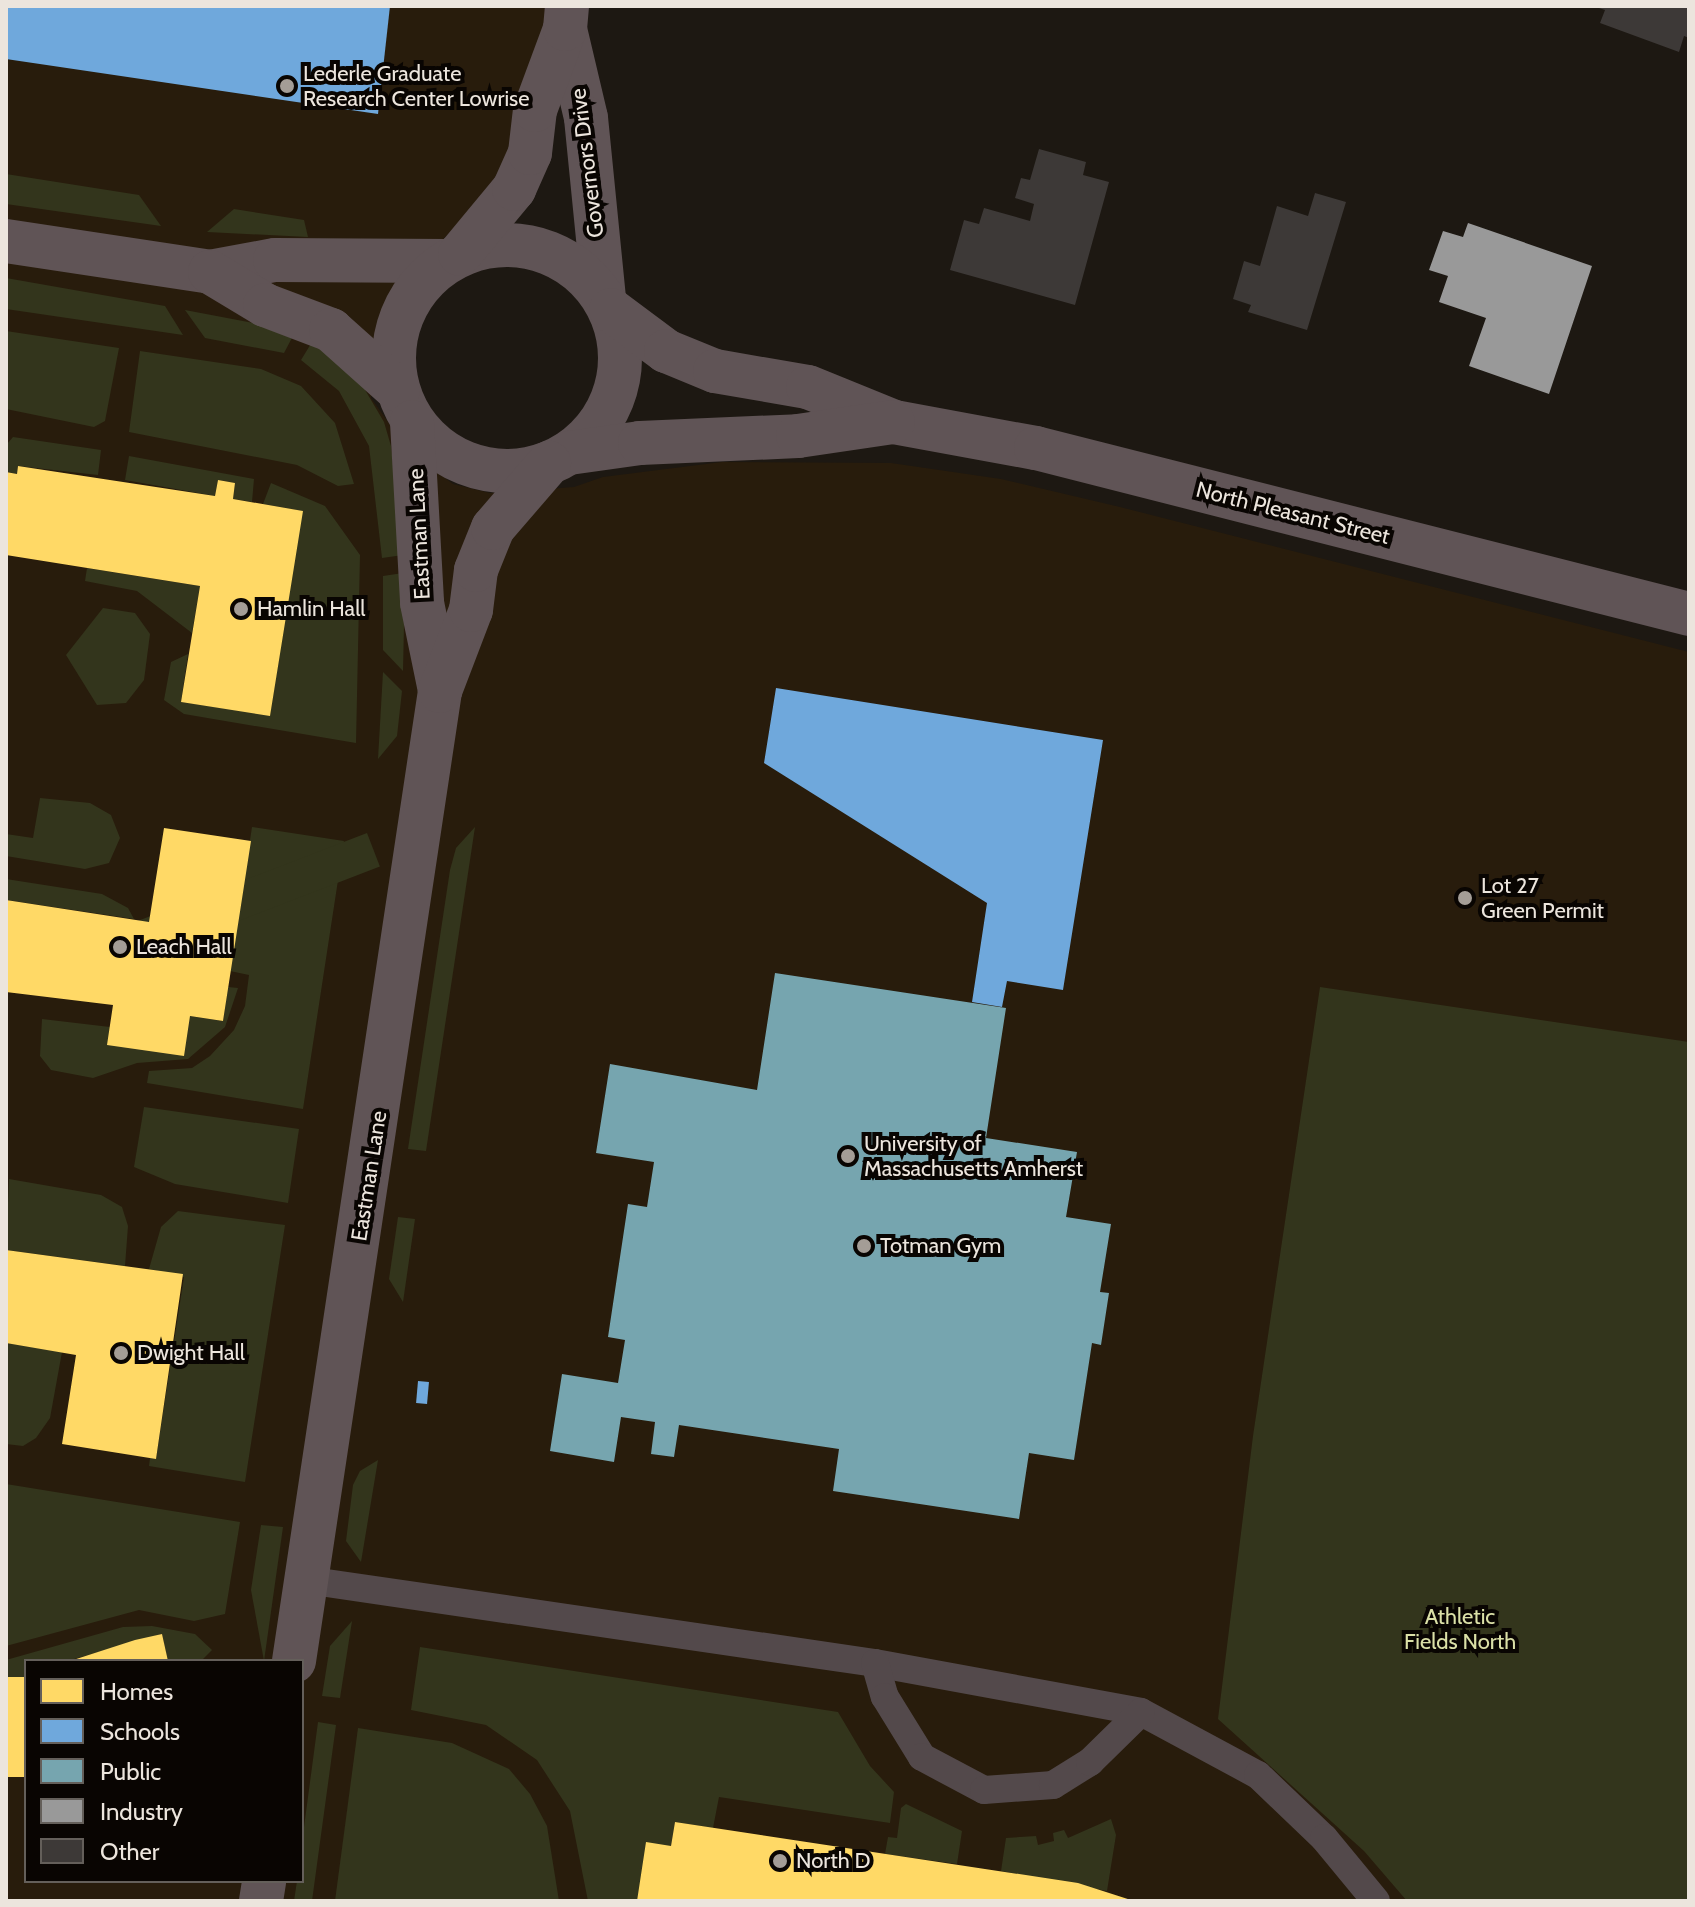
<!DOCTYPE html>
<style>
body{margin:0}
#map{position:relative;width:1695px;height:1907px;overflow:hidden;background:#1d1812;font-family:Cabin,sans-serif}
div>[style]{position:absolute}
.built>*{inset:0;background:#281c0c}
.green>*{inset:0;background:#33351c;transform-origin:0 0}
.homes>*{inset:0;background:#ffd966;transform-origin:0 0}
.schools>*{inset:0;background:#6fa8dc;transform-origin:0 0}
.public>*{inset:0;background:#76a5af}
.industry>*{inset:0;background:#999}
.building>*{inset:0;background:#3d3937}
.lane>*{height:28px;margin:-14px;padding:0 14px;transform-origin:14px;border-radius:14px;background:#53494b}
.secondary>*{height:44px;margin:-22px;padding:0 22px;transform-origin:22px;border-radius:22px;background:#605456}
.secondary>.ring{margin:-22px;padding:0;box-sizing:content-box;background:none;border:44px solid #605456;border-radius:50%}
.dots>*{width:22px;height:22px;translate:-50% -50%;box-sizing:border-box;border:4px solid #090502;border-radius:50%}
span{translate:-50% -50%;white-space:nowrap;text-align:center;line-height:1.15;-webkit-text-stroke:8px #090502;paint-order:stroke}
.poi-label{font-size:22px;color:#ece5dd}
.left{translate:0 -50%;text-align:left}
.street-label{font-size:22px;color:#ece5dd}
.park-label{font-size:22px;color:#dbe0a7}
.frame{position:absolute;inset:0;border:8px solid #ece5dd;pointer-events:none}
.legend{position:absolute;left:24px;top:1659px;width:280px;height:224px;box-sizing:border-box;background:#090502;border:2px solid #645f5a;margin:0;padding:10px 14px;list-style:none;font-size:24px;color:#ece5dd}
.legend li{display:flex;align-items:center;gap:16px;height:40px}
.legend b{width:40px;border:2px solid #645f5a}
</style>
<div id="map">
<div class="built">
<div style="clip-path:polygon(evenodd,6px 6px,577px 6px,507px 164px,483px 198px,394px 290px,378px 333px,371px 398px,408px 450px,453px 484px,490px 493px,574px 487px,603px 477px,722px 462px,891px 463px,1001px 479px,1120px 507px,1689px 652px,1689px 1901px,6px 1901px,6px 6px,26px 1661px,302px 1661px,302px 1881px,26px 1881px,26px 1661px)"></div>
</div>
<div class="green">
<div style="clip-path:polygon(6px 174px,139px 195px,161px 226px,6px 204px)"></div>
<div style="clip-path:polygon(234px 209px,304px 220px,308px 237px,207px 232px)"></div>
<div style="clip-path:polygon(6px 278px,165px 306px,183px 335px,6px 309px)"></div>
<div style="clip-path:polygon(185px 310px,269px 326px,294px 334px,284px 353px,205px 338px)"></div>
<div style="clip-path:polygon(6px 331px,119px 348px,105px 421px,94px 427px,6px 409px)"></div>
<div style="clip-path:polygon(312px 342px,361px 383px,384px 422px,391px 446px,403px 555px,382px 558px,369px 446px,339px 391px,301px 360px)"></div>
<div style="clip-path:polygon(140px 351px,261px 369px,301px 386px,335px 423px,354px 484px,338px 486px,297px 465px,129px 432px)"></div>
<div style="clip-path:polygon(13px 437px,101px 450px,98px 475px,18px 466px,17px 474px,6px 472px,7px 444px)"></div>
<div style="clip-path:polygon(129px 456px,254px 479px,252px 502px,233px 499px,235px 483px,218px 480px,215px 496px,125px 480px)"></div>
<div style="clip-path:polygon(271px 483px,325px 506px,360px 555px,356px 743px,184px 714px,164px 700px,171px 662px,188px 654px,181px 702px,270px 715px,302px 511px,263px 504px)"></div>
<div style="clip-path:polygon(87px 568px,200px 586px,192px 633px,137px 591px,85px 581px)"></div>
<div style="clip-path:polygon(403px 573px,404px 625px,403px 671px,383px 650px,383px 576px)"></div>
<div style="clip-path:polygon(103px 608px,135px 613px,150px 634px,144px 680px,126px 703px,97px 705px,66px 655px)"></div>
<div style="clip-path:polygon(383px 672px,402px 691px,397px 736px,378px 759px)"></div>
<div style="clip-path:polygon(40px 798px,90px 803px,111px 815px,120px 838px,109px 863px,85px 869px,6px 856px,6px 834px,33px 838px)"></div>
<div style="clip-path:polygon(252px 827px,344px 841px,303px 1109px,147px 1083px,149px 1071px,192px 1068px,210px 1056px,234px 1030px,245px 1006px,249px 975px,230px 971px)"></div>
<div style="clip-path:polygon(475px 827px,426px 1151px,408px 1149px,450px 870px,456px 848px)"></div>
<div style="left:367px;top:833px;width:36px;height:307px;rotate:69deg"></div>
<div style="clip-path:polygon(6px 879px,102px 894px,128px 908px,134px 919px,6px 900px)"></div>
<div style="clip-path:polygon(228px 987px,238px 988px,225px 1027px,188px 1059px,137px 1063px,93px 1078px,51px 1070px,40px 1056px,42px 1019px,110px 1027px,190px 1016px,223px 1021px)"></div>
<div style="clip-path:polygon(1320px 987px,1689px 1042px,1689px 1901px,1407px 1901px,1364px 1851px,1218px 1719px,1253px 1436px)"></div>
<div style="clip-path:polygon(144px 1107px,299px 1129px,288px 1203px,175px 1184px,134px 1167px)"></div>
<div style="clip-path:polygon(9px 1179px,101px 1195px,122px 1207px,128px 1226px,125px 1266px,6px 1250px)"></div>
<div style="clip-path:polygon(178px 1211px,285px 1225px,245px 1482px,149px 1466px,150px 1458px,156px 1458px,184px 1277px,149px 1269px,161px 1227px)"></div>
<div style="clip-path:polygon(398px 1217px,415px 1219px,403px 1302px,389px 1279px)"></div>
<div style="clip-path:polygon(6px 1343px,62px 1352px,50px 1418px,36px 1438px,23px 1446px,6px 1444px)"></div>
<div style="clip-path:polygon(378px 1460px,361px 1562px,346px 1541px,353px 1485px,360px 1471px)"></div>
<div style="clip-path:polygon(6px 1484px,240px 1522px,225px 1614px,194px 1621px,139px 1610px,6px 1646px)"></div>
<div style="clip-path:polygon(261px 1525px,283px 1527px,264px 1661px,251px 1590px)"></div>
<div style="clip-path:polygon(352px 1621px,340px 1698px,322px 1696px,330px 1646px)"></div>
<div style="clip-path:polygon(152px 1626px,195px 1634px,212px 1650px,201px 1661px,168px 1661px,162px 1634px,67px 1661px,26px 1661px,26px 1677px,6px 1683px,6px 1660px,123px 1627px)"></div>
<div style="clip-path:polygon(420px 1647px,838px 1712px,870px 1766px,894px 1792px,890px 1823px,719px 1797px,713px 1828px,675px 1822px,671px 1846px,637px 1901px,588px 1901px,570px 1811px,537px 1760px,486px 1725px,411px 1710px)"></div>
<div style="clip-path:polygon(318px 1722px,336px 1725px,312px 1901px,294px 1901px,297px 1881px,302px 1881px,302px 1842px)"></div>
<div style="clip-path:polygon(358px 1728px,452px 1743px,509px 1769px,530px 1794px,547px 1826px,559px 1901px,335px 1901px)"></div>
<div style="clip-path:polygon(906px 1804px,962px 1831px,957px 1864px,885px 1854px,888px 1837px,897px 1838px,901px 1808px)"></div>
<div style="clip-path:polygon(1111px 1819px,1116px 1835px,1107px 1891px,1001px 1871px,1006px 1838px,1036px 1836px,1038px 1845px,1054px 1841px,1053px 1833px,1064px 1830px,1068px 1838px)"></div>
</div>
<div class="homes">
<div style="clip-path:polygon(18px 466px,215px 496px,218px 480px,235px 483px,233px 499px,303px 511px,270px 716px,181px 702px,200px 586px,6px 555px,6px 472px,17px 474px)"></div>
<div style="clip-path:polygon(164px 828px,251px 841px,223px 1021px,190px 1016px,184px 1056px,107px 1045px,113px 1005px,6px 992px,6px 900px,149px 922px)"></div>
<div style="clip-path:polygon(6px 1250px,183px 1274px,156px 1459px,62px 1444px,76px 1355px,6px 1343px)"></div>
<div style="clip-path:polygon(162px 1634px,168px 1661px,70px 1661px,135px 1640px)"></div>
<div style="left:26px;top:1677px;width:100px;height:21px;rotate:90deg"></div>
<div style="clip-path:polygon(675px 1822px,1078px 1883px,1134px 1901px,637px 1901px,646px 1842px,671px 1846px)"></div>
</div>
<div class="schools">
<div style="clip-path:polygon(6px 6px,390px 6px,378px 114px,6px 59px)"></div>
<div style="clip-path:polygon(776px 688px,1103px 740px,1063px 990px,1007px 981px,1002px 1007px,972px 1002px,987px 903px,764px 763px)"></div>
<div style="left:418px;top:1381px;width:11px;height:22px;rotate:5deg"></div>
</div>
<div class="public">
<div style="clip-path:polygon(775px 973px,1006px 1008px,986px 1138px,1077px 1152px,1066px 1217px,1111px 1224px,1100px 1292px,1109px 1293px,1101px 1345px,1092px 1343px,1074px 1460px,1029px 1453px,1019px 1519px,833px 1491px,839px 1449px,679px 1425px,674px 1457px,651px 1454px,655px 1422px,621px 1417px,614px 1462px,550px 1451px,562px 1374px,618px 1383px,625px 1340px,608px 1337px,628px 1204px,647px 1207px,654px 1162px,596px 1153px,610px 1064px,757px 1090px)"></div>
</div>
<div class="industry">
<div style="clip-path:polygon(1468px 223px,1592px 266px,1549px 394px,1469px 366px,1486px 318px,1439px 302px,1448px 276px,1429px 270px,1443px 231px,1463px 237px)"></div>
</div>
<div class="building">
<div style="clip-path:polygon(1593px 6px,1689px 6px,1689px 38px,1684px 36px,1679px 52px,1600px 23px,1605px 10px)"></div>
<div style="clip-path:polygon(1039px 149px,1086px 162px,1083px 175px,1109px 182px,1075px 305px,950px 270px,964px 220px,979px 224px,984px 208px,1030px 221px,1034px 204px,1015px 198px,1021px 178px,1030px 180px)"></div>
<div style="clip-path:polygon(1315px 193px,1346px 202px,1307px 330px,1248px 312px,1251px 305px,1233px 299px,1244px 261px,1260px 266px,1277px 206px,1308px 216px)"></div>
</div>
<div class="lane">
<div style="left:306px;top:1580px;width:575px;rotate:8.3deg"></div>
<div style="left:875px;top:1663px;width:270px;rotate:10.4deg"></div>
<div style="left:1141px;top:1712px;width:133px;rotate:28.3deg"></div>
<div style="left:1258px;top:1775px;width:91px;rotate:43.7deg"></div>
<div style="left:1324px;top:1838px;width:82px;rotate:50.5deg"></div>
<div style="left:875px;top:1663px;width:35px;rotate:74deg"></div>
<div style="left:885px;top:1697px;width:70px;rotate:58.3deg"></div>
<div style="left:922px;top:1757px;width:70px;rotate:28deg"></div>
<div style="left:984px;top:1790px;width:69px;rotate:-4.1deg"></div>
<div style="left:1053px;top:1785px;width:44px;rotate:-31.9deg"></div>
<div style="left:1090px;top:1762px;width:71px;rotate:-44.4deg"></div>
</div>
<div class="secondary">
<div style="left:565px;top:29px;width:91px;rotate:76.7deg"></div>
<div style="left:586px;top:118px;width:180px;rotate:84.3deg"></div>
<div style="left:6px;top:241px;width:206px;rotate:8.6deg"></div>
<div style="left:210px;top:272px;width:66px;rotate:-10.5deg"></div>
<div style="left:275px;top:260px;width:172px;rotate:0.3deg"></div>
<div class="ring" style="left:394px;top:245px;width:182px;height:182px"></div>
<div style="left:460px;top:254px;width:85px;rotate:-50.3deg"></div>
<div style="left:514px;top:189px;width:39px;rotate:-66deg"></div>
<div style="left:530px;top:153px;width:43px;rotate:-83.4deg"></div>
<div style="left:535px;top:110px;width:86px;rotate:-69.7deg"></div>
<div style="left:565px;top:29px;width:23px;rotate:-85deg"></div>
<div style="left:210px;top:272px;width:64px;rotate:31deg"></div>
<div style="left:265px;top:305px;width:71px;rotate:20.7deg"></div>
<div style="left:331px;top:330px;width:90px;rotate:41.8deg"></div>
<div style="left:611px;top:310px;width:69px;rotate:36.7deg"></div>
<div style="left:666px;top:351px;width:53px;rotate:22.2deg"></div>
<div style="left:715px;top:371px;width:94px;rotate:9.8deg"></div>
<div style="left:808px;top:387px;width:93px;rotate:22.1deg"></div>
<div style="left:894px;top:422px;width:144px;rotate:10.4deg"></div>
<div style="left:1036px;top:448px;width:674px;rotate:14.26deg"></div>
<div style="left:412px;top:422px;width:181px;rotate:86.8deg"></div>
<div style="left:422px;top:603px;width:90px;rotate:78.4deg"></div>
<div style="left:569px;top:453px;width:72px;rotate:-8deg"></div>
<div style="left:640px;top:443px;width:158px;rotate:-2.5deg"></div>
<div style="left:798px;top:436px;width:96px;rotate:-8.4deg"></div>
<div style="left:294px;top:1661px;width:981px;rotate:-81.44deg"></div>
<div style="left:440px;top:691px;width:87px;rotate:-69.1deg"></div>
<div style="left:471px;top:610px;width:40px;rotate:-82.9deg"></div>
<div style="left:476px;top:570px;width:45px;rotate:-68deg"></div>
<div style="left:493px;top:528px;width:86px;rotate:-49.3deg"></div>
<div style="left:261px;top:1901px;width:20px;rotate:-81deg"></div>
</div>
<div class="dots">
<div style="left:287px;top:86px;background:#a49d96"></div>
<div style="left:241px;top:609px;background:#a49d96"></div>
<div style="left:1465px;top:898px;background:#a49d96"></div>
<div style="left:120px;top:947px;background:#a49d96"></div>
<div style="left:848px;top:1156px;background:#a49d96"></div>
<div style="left:864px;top:1246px;background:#a49d96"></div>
<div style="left:121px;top:1353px;background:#a49d96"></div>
<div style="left:780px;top:1861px;background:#a49d96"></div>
</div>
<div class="poi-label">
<span class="left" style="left:303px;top:86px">Lederle Graduate<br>Research Center Lowrise</span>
<span class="left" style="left:257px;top:609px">Hamlin Hall</span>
<span class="left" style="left:1481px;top:898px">Lot 27<br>Green Permit</span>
<span class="left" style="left:136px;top:947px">Leach Hall</span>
<span class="left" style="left:864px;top:1156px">University of<br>Massachusetts Amherst</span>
<span class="left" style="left:880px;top:1246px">Totman Gym</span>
<span class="left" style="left:137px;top:1353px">Dwight Hall</span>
<span class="left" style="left:796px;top:1861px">North D</span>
</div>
<div class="street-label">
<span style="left:587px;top:163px;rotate:-97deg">Governors Drive</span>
<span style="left:1293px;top:513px;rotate:14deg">North Pleasant Street</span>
<span style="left:419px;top:534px;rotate:-93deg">Eastman Lane</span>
<span style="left:369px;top:1176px;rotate:-81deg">Eastman Lane</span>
</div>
<div class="park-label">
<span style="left:1460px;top:1629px">Athletic<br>Fields North</span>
</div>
<div class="frame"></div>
<ul class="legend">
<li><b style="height:22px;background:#ffd966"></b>Homes</li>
<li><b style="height:22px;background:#6fa8dc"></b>Schools</li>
<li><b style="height:22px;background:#76a5af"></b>Public</li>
<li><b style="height:22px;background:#999"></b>Industry</li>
<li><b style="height:22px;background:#3d3937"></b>Other</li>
</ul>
</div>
